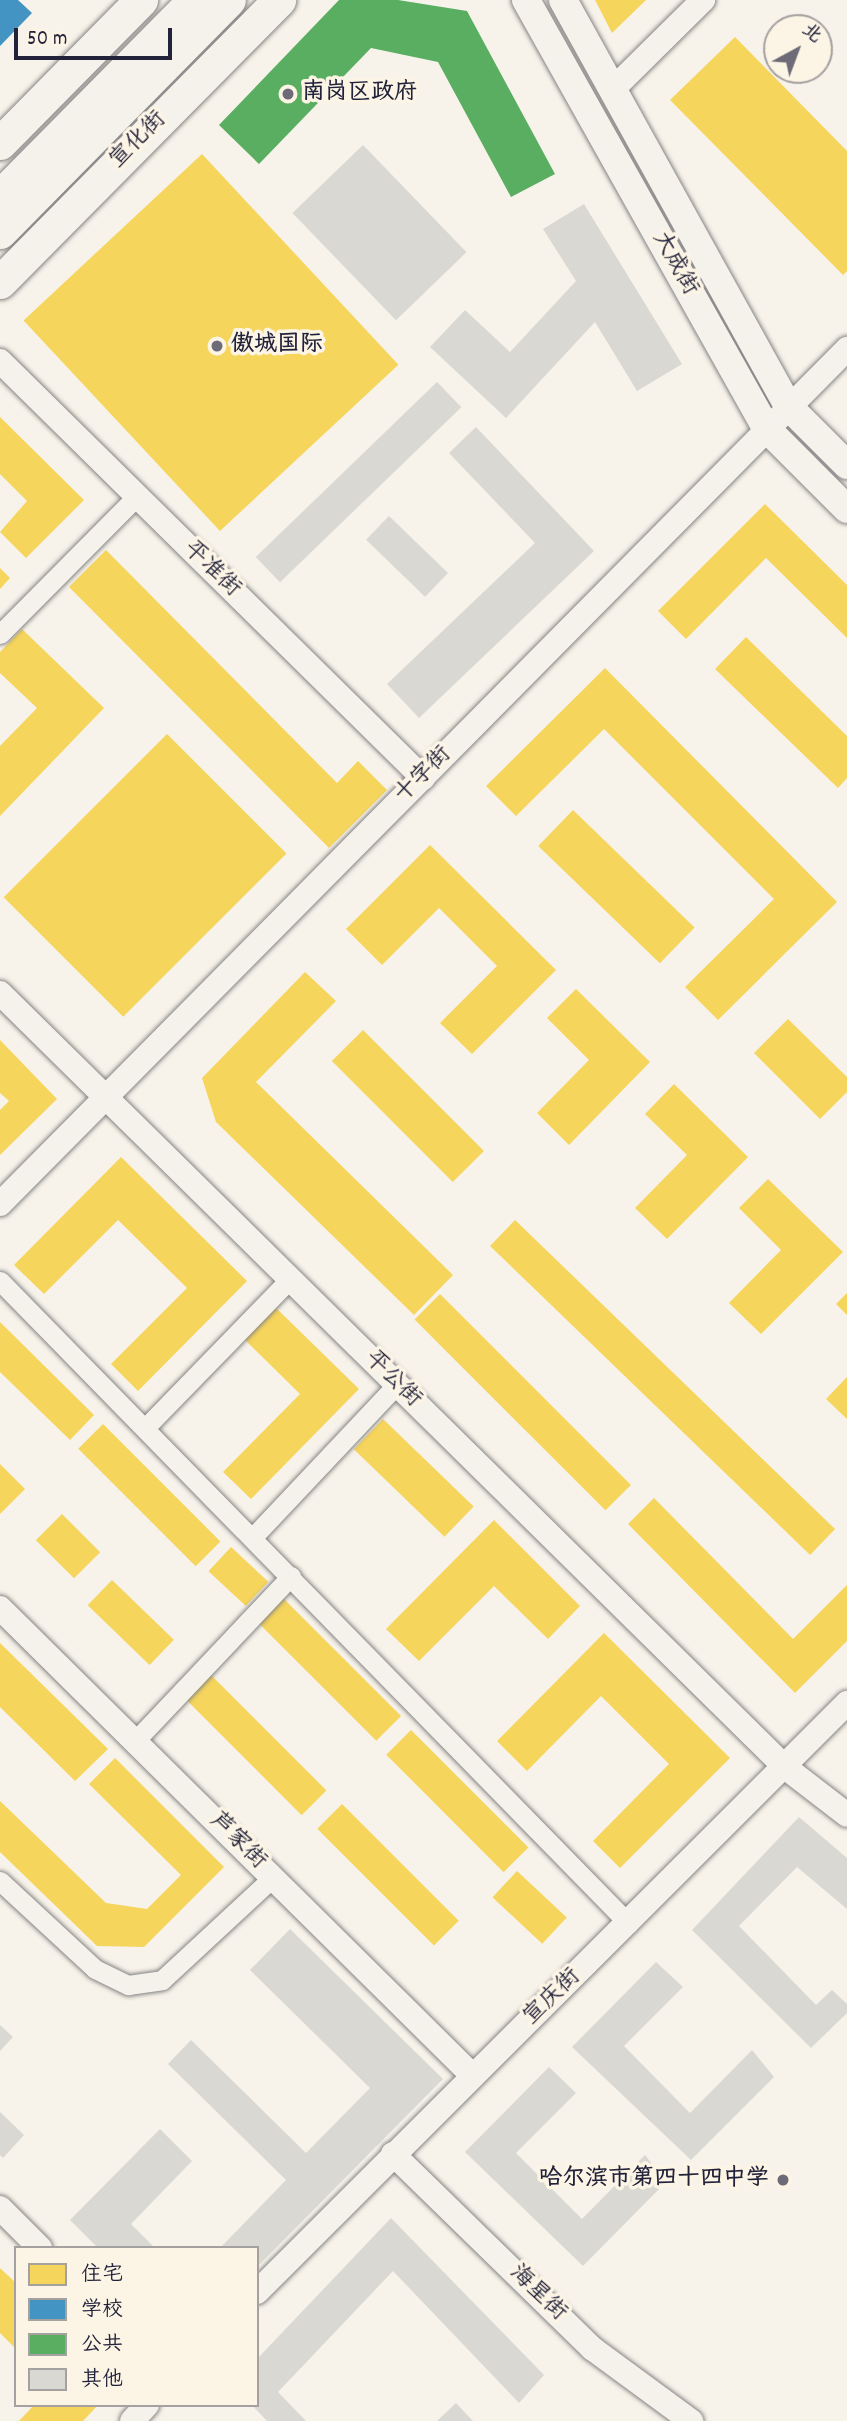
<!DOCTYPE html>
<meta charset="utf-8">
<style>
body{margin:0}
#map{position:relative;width:847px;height:2421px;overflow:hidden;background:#f7f3ea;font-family:Dekko,"LXGW WenKai TC",sans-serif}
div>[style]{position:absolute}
.homes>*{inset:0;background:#f6d55c;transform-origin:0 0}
.schools>*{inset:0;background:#4393c3}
.public>*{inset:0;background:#5aae61}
.building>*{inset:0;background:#dad8d2;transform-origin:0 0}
.roads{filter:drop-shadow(0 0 2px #868485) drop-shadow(0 0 2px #868485)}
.minor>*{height:19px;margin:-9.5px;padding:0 9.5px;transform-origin:9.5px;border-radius:9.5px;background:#f5f2ec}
.tertiary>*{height:24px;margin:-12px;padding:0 12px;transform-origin:12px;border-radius:12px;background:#f5f2ec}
.secondary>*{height:28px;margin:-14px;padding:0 14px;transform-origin:14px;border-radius:14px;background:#f5f2ec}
.trunk>*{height:33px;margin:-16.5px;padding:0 16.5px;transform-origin:16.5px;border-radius:16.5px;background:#f5f2ec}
.dots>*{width:19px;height:19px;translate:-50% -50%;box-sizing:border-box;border:4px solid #fcf5e5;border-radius:50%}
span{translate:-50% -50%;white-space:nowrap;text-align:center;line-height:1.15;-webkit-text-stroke:7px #fcf5e5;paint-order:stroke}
.poi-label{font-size:23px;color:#22223b;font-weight:700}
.left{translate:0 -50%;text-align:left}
.right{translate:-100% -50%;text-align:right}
.street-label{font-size:23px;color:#22223b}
.legend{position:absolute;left:14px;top:2246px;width:245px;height:161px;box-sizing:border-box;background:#fcf5e5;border:2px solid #a5a1a1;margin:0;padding:9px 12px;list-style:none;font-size:21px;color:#22223b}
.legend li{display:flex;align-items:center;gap:14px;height:35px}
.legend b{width:35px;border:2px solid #a5a1a1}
.north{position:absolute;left:763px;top:14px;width:70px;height:70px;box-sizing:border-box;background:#fcf5e5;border:2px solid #a5a1a1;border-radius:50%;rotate:41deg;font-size:19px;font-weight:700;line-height:28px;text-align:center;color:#22223b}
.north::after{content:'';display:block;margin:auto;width:24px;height:32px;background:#6d6b78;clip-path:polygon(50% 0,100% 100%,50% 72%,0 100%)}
.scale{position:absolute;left:14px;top:28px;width:158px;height:32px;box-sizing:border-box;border:4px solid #22223b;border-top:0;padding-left:9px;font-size:21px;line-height:24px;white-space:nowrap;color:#22223b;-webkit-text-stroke:5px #fcf5e5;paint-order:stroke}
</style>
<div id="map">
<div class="homes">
<div style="clip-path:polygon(595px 0,646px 0,612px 33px)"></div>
<div style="clip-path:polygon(735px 37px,847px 151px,847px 271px,843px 275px,670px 100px)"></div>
<div style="left:202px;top:154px;width:288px;height:244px;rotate:47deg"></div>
<div style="clip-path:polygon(0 417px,84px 500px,26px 558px,0 532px,27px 501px,0 474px)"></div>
<div style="clip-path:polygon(765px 504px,847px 585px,847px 638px,766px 558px,686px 639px,658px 611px)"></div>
<div style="clip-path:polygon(106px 550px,337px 783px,358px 761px,387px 790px,329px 848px,69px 587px)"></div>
<div style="clip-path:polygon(0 568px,10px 578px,0 589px)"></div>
<div style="clip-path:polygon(22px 629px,104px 708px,0 816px,0 746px,37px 708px,0 673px,0 652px)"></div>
<div style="clip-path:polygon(746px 637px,847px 736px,847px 778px,838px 788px,715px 669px)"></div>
<div style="clip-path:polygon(605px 668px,837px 902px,718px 1020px,685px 987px,774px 899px,604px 729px,516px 816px,486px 786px)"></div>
<div style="left:167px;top:734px;width:169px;height:231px;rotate:45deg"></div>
<div style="left:573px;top:810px;width:169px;height:50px;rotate:44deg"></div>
<div style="clip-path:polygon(430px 845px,556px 970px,472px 1054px,440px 1023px,497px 966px,439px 908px,382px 965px,346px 929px)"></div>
<div style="clip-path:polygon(305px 972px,336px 1001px,256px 1082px,453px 1275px,414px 1315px,216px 1122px,202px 1078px)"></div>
<div style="clip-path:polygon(576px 989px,650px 1062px,569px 1145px,537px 1113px,589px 1060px,547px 1018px)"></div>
<div style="clip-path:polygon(788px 1019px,847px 1077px,847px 1092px,820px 1119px,754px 1053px)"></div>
<div style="left:363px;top:1030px;width:171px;height:44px;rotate:45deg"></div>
<div style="clip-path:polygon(0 1040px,57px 1099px,0 1155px,0 1110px,9px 1101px,0 1093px)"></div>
<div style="clip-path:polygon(674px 1084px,748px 1157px,667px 1239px,635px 1208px,687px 1155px,645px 1114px)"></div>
<div style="clip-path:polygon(121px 1157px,247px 1281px,138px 1391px,111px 1364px,187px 1288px,118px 1220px,44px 1294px,14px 1265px)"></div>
<div style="clip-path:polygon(768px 1179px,843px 1252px,761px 1334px,729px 1303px,781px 1250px,739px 1208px)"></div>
<div style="left:515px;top:1220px;width:445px;height:36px;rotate:44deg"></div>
<div style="clip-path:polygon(847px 1293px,847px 1315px,836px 1304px)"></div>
<div style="left:440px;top:1294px;width:270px;height:36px;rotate:45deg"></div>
<div style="clip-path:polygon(274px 1306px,359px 1389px,251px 1499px,223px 1472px,300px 1394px,243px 1338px)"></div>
<div style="clip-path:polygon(0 1322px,94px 1415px,70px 1440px,0 1372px)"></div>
<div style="clip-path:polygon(847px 1377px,847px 1419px,826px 1399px)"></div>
<div style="left:383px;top:1419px;width:126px;height:42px;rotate:44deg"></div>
<div style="left:103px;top:1424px;width:166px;height:35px;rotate:45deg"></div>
<div style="clip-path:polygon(0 1464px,25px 1489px,0 1514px)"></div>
<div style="clip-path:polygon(654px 1498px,793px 1639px,847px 1585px,847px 1641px,795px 1693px,628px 1524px)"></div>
<div style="left:62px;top:1514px;width:54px;height:37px;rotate:45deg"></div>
<div style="clip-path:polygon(494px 1520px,580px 1606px,548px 1639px,494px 1586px,419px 1661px,386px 1629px)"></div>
<div style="left:231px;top:1547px;width:51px;height:33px;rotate:43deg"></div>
<div style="left:112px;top:1580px;width:86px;height:35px;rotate:44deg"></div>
<div style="left:283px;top:1598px;width:167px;height:35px;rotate:45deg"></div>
<div style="clip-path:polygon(604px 1633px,730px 1758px,620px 1868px,593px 1841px,669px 1764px,601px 1696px,527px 1771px,497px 1741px)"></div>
<div style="clip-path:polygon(0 1643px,108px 1749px,75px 1781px,0 1707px)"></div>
<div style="left:209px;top:1673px;width:166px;height:35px;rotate:45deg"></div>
<div style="left:411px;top:1730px;width:166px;height:35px;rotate:45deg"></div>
<div style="clip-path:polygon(115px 1758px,224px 1867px,144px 1947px,97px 1946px,0 1852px,0 1801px,106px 1903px,147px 1909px,181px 1875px,89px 1784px)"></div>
<div style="left:342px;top:1804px;width:165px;height:35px;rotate:45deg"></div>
<div style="left:517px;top:1871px;width:68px;height:36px;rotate:43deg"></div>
<div style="clip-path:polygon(0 2268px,16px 2283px,16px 2349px,0 2333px)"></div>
<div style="clip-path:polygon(34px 2405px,98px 2405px,83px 2421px,19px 2421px)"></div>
</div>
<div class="schools">
<div style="clip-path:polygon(0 0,18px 0,32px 13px,0 46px)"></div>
</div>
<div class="public">
<div style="clip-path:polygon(339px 0,398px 0,467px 11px,555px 174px,511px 197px,438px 62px,371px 48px,259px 164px,219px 125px)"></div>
</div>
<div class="building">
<div style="left:363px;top:145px;width:149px;height:98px;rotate:46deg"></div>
<div style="clip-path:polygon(584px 204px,682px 364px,637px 391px,595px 322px,506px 418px,430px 347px,465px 310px,510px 352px,576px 281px,543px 229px)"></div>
<div style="left:437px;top:382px;width:35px;height:252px;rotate:46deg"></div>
<div style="clip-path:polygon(476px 427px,594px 551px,419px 718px,387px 684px,535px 543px,449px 453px)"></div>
<div style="left:389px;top:516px;width:82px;height:33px;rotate:44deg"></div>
<div style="clip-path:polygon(799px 1817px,847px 1858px,847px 1909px,797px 1867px,739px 1926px,816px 2005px,832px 1990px,847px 2004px,847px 2013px,811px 2048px,692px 1930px)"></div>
<div style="clip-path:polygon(290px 1929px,443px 2079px,257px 2267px,257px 2248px,220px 2248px,286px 2180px,168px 2064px,191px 2040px,306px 2153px,370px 2088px,250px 1970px)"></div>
<div style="clip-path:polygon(656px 1962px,683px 1987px,624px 2046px,690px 2113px,752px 2050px,774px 2077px,691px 2160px,572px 2047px)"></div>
<div style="clip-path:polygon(0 2025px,13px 2037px,0 2051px)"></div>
<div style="clip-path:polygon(549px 2067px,576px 2093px,516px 2153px,582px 2219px,645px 2155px,666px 2182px,583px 2266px,465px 2152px)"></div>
<div style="clip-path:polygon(0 2112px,24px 2135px,3px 2158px,0 2155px)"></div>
<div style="clip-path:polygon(160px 2129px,192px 2161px,131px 2224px,155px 2248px,98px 2248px,70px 2220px)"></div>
<div style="clip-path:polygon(391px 2218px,544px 2375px,519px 2403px,393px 2271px,278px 2392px,306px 2421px,267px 2421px,252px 2405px,257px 2405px,257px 2359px)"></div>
<div style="clip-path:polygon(456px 2403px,473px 2421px,437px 2421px)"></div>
</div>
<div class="roads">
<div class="minor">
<div style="left:0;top:634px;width:193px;rotate:-45.2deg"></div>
<div style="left:0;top:1281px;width:899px;rotate:45.63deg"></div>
<div style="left:145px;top:1428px;width:208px;rotate:-45.8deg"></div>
<div style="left:253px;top:1537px;width:210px;rotate:-46.7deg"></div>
<div style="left:135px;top:1741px;width:227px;rotate:-46.6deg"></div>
<div style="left:0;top:1881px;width:129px;rotate:42.8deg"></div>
<div style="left:95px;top:1969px;width:37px;rotate:26deg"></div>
<div style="left:128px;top:1985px;width:34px;rotate:-8deg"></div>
<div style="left:162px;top:1980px;width:150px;rotate:-42.8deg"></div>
</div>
<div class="tertiary">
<div style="left:613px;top:89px;width:127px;rotate:-44.7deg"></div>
<div style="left:0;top:361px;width:594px;rotate:44.59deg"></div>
<div style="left:0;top:993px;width:1102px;rotate:44.6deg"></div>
<div style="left:785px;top:1767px;width:78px;rotate:37.7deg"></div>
<div style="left:0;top:1204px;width:1204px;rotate:-45.27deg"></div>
<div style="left:0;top:1608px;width:665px;rotate:44.7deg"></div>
<div style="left:393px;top:2154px;width:279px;rotate:44.3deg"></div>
<div style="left:593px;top:2349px;width:122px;rotate:36.3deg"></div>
<div style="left:0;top:2208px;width:57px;rotate:45deg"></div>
<div style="left:257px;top:2292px;width:834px;rotate:-44.95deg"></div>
<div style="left:132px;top:2421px;width:22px;rotate:-47deg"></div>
</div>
<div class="secondary">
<div style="left:526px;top:0;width:492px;rotate:60.7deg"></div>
<div style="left:767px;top:429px;width:113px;rotate:45deg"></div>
<div style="left:563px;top:0;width:466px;rotate:61deg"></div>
<div style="left:789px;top:407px;width:82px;rotate:45deg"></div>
</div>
<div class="trunk">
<div style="left:0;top:143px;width:201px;rotate:-45.4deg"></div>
<div style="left:0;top:196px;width:276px;rotate:-45.3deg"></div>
<div style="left:0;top:232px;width:326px;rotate:-45.4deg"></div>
<div style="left:0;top:282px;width:397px;rotate:-45.3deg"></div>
</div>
</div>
<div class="dots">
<div style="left:288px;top:94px;background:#6d6b78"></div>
<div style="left:217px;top:346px;background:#6d6b78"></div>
<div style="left:783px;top:2180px;background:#6d6b78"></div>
</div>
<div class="poi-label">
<span class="left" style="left:302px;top:94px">南岗区政府</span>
<span class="left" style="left:231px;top:346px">傲城国际</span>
<span class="right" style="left:769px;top:2180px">哈尔滨市第四十四中学</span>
</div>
<div class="street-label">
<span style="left:139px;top:141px;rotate:-45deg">宣化街</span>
<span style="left:674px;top:264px;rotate:61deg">大成街</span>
<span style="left:211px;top:570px;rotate:44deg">平准街</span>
<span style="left:424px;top:776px;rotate:-45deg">十字街</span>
<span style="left:392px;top:1380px;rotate:45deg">平公街</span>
<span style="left:237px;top:1842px;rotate:45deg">芦家街</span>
<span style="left:553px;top:1998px;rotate:-44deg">宣庆街</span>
<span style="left:537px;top:2294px;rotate:44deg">海星街</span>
</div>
<ul class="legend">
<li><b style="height:19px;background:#f6d55c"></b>住宅</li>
<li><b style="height:19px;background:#4393c3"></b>学校</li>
<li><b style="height:19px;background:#5aae61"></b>公共</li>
<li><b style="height:19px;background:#dad8d2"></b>其他</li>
</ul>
<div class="north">北</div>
<div class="scale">50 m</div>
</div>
